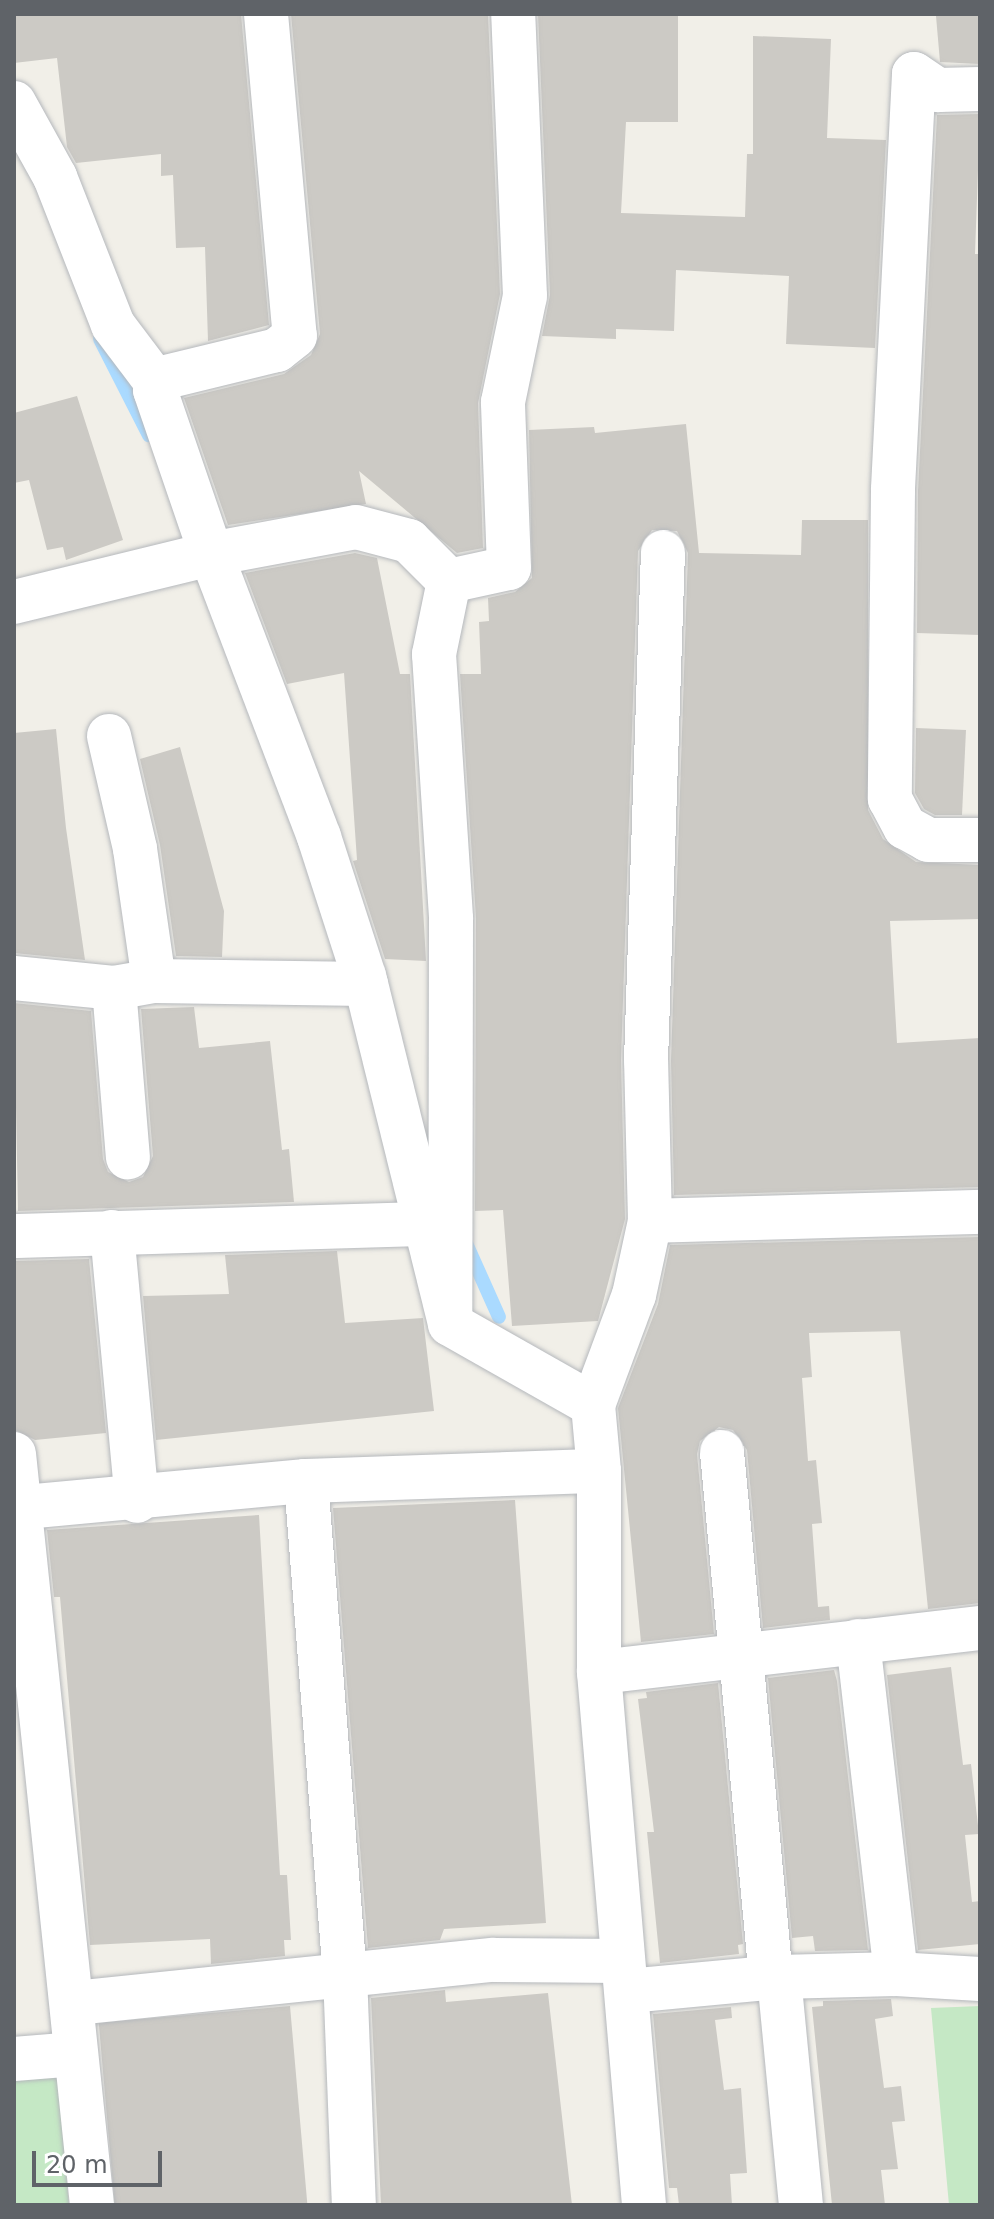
<!DOCTYPE html>
<style>
body{margin:0}
#map{position:relative;width:994px;height:2219px;overflow:hidden;background:#f1efe8;font-family:"DejaVu Sans",sans-serif}
div>[style]{position:absolute}
.green>*{inset:0;background:#c5e8c5}
.stream>*{height:14px;margin:-7px;padding:0 7px;transform-origin:7px;border-radius:7px;background:#aadaff}
.building>*{inset:0;background:#cccac5;transform-origin:0 0}
.roads{filter:drop-shadow(0 0 2px #b5b8bc) drop-shadow(0 0 2px #b5b8bc)}
.minor>*{height:44px;margin:-22px;padding:0 22px;transform-origin:22px;border-radius:22px;background:#fff}
span{translate:-50% -50%;white-space:nowrap;text-align:center;line-height:1.15;-webkit-text-stroke:7px #fff;paint-order:stroke}
.frame{position:absolute;inset:0;border:16px solid #5f6368;pointer-events:none}
.scale{position:absolute;left:32px;top:2151px;width:130px;height:36px;box-sizing:border-box;border:4px solid #5f6368;border-top:0;padding-left:10px;font-size:24px;line-height:28px;white-space:nowrap;color:#5f6368;-webkit-text-stroke:6px #fff;paint-order:stroke}
</style>
<div id="map">
<div class="green">
<div style="clip-path:polygon(980px 2006px,980px 2205px,949px 2205px,931px 2008px)"></div>
<div style="clip-path:polygon(57px 2064px,69px 2205px,14px 2205px,14px 2069px)"></div>
</div>
<div class="stream">
<div style="left:100px;top:339px;width:108px;rotate:63deg"></div>
<div style="left:465px;top:1241px;width:83px;rotate:65.9deg"></div>
</div>
<div class="building">
<div style="clip-path:polygon(14px 14px,241px 14px,269px 325px,208px 341px,205px 247px,176px 248px,173px 175px,161px 176px,161px 154px,76px 163px,67px 147px,57px 58px,14px 63px)"></div>
<div style="clip-path:polygon(291px 14px,488px 14px,500px 294px,478px 403px,483px 548px,457px 553px,359px 471px,366px 504px,228px 525px,184px 398px,284px 374px,311px 355px,320px 334px)"></div>
<div style="clip-path:polygon(538px 14px,678px 14px,678px 122px,626px 122px,621px 213px,745px 217px,747px 154px,753px 154px,753px 36px,831px 39px,827px 138px,886px 140px,875px 348px,786px 344px,789px 276px,676px 270px,674px 331px,616px 329px,616px 339px,542px 336px,550px 295px)"></div>
<div style="clip-path:polygon(980px 14px,980px 64px,940px 62px,936px 16px)"></div>
<div style="clip-path:polygon(980px 114px,975px 254px,980px 254px,980px 635px,917px 633px,918px 491px,937px 115px)"></div>
<div style="clip-path:polygon(77px 396px,123px 540px,66px 560px,63px 547px,47px 550px,29px 480px,14px 483px,14px 413px)"></div>
<div style="clip-path:polygon(686px 424px,699px 553px,801px 555px,802px 520px,868px 520px,868px 810px,883px 839px,916px 862px,980px 865px,980px 919px,890px 921px,897px 1043px,980px 1038px,980px 1187px,674px 1195px,671px 1061px,688px 553px,677px 531px,652px 530px,638px 551px,621px 1060px,625px 1219px,598px 1321px,512px 1326px,503px 1210px,475px 1211px,476px 918px,460px 674px,481px 674px,479px 622px,489px 621px,488px 598px,515px 592px,532px 578px,529px 430px,594px 427px,595px 433px)"></div>
<div style="clip-path:polygon(355px 553px,377px 558px,400px 674px,410px 674px,426px 961px,385px 959px,353px 861px,357px 860px,344px 673px,287px 684px,245px 573px)"></div>
<div style="clip-path:polygon(916px 728px,966px 730px,962px 815px,935px 815px,924px 809px,915px 793px)"></div>
<div style="clip-path:polygon(56px 729px,66px 828px,85px 960px,14px 953px,14px 733px)"></div>
<div style="clip-path:polygon(180px 747px,224px 911px,222px 957px,176px 956px,160px 845px,140px 759px)"></div>
<div style="clip-path:polygon(14px 1003px,91px 1011px,103px 1159px,108px 1172px,129px 1182px,143px 1177px,153px 1156px,141px 1009px,194px 1007px,199px 1048px,270px 1041px,282px 1150px,289px 1149px,294px 1202px,18px 1211px)"></div>
<div style="clip-path:polygon(980px 1237px,980px 1603px,928px 1609px,900px 1331px,809px 1333px,812px 1377px,802px 1378px,808px 1461px,816px 1460px,822px 1523px,812px 1524px,818px 1607px,829px 1606px,830px 1620px,763px 1628px,747px 1450px,733px 1430px,719px 1427px,700px 1441px,697px 1454px,714px 1634px,641px 1642px,618px 1408px,658px 1304px,670px 1245px)"></div>
<div style="clip-path:polygon(337px 1251px,345px 1323px,423px 1318px,434px 1411px,156px 1440px,143px 1296px,229px 1294px,225px 1255px)"></div>
<div style="clip-path:polygon(89px 1259px,106px 1433px,35px 1440px,15px 1430px,14px 1261px)"></div>
<div style="clip-path:polygon(515px 1500px,546px 1923px,444px 1929px,440px 1940px,368px 1948px,333px 1508px)"></div>
<div style="clip-path:polygon(259px 1515px,280px 1875px,287px 1875px,291px 1940px,284px 1940px,285px 1956px,211px 1964px,210px 1939px,90px 1945px,60px 1597px,54px 1597px,47px 1530px)"></div>
<div style="clip-path:polygon(951px 1667px,963px 1765px,971px 1764px,979px 1834px,965px 1835px,972px 1902px,980px 1901px,980px 1944px,918px 1950px,887px 1675px)"></div>
<div style="clip-path:polygon(834px 1670px,837px 1681px,868px 1950px,815px 1951px,813px 1936px,792px 1938px,768px 1678px)"></div>
<div style="clip-path:polygon(718px 1683px,743px 1944px,738px 1945px,739px 1954px,660px 1963px,647px 1832px,654px 1832px,638px 1699px,647px 1698px,646px 1692px)"></div>
<div style="clip-path:polygon(445px 1990px,446px 2002px,548px 1993px,572px 2205px,381px 2205px,371px 1998px)"></div>
<div style="clip-path:polygon(891px 1999px,893px 2016px,875px 2019px,884px 2088px,901px 2086px,905px 2121px,892px 2122px,898px 2169px,881px 2170px,885px 2205px,832px 2205px,812px 2007px,823px 2006px,823px 2001px)"></div>
<div style="left:290px;top:2006px;width:200px;height:192px;rotate:85deg"></div>
<div style="clip-path:polygon(731px 2007px,732px 2018px,715px 2020px,724px 2090px,741px 2088px,747px 2173px,730px 2174px,732px 2205px,679px 2205px,677px 2188px,669px 2188px,653px 2014px)"></div>
</div>
<div class="roads">
<div class="minor">
<div style="left:266px;top:14px;width:323px;rotate:84.9deg"></div>
<div style="left:295px;top:336px;width:23px;rotate:142deg"></div>
<div style="left:277px;top:350px;width:118px;rotate:166.3deg"></div>
<div style="left:162px;top:378px;width:14px;rotate:120deg"></div>
<div style="left:155px;top:390px;width:173px;rotate:71.1deg"></div>
<div style="left:211px;top:554px;width:303px;rotate:69.1deg"></div>
<div style="left:319px;top:837px;width:146px;rotate:72.1deg"></div>
<div style="left:364px;top:976px;width:358px;rotate:76.1deg"></div>
<div style="left:914px;top:74px;width:417px;rotate:92.9deg"></div>
<div style="left:893px;top:490px;width:309px;rotate:90.6deg"></div>
<div style="left:890px;top:799px;width:32px;rotate:62deg"></div>
<div style="left:905px;top:827px;width:26px;rotate:29deg"></div>
<div style="left:928px;top:840px;width:52px"></div>
<div style="left:914px;top:74px;width:29px;rotate:34deg"></div>
<div style="left:938px;top:90px;width:42px;rotate:-1.4deg"></div>
<div style="left:14px;top:103px;width:85px;rotate:61deg"></div>
<div style="left:55px;top:177px;width:159px;rotate:68.6deg"></div>
<div style="left:113px;top:325px;width:71px;rotate:53deg"></div>
<div style="left:449px;top:581px;width:61px;rotate:-12.2deg"></div>
<div style="left:509px;top:568px;width:166px;rotate:-92.1deg"></div>
<div style="left:503px;top:402px;width:108px;rotate:-78.3deg"></div>
<div style="left:525px;top:296px;width:282px;rotate:-92.4deg"></div>
<div style="left:14px;top:602px;width:203px;rotate:-13.7deg"></div>
<div style="left:211px;top:554px;width:147px;rotate:-10.5deg"></div>
<div style="left:356px;top:527px;width:55px;rotate:14.8deg"></div>
<div style="left:409px;top:541px;width:57px;rotate:45deg"></div>
<div style="left:449px;top:581px;width:75px;rotate:101.6deg"></div>
<div style="left:434px;top:654px;width:266px;rotate:86.3deg"></div>
<div style="left:451px;top:919px;width:405px;rotate:90.1deg"></div>
<div style="left:450px;top:1324px;width:164px;rotate:29.5deg"></div>
<div style="left:109px;top:736px;width:116px;rotate:77deg"></div>
<div style="left:135px;top:849px;width:133px;rotate:81.8deg"></div>
<div style="left:14px;top:978px;width:100px;rotate:5.7deg"></div>
<div style="left:114px;top:988px;width:41px;rotate:-9.9deg"></div>
<div style="left:154px;top:981px;width:212px;rotate:0.8deg"></div>
<div style="left:114px;top:988px;width:170px;rotate:85.3deg"></div>
<div style="left:650px;top:1221px;width:330px;rotate:-1.6deg"></div>
<div style="left:112px;top:1232px;width:270px;rotate:84.7deg"></div>
<div style="left:14px;top:1236px;width:394px;rotate:-1.7deg"></div>
<div style="left:722px;top:1452px;width:528px;rotate:84.68deg"></div>
<div style="left:14px;top:1454px;width:755px;rotate:84.07deg"></div>
<div style="left:306px;top:1481px;width:495px;rotate:85.5deg"></div>
<div style="left:345px;top:1974px;width:231px;rotate:87.8deg"></div>
<div style="left:14px;top:1508px;width:293px;rotate:-5.3deg"></div>
<div style="left:306px;top:1481px;width:293px;rotate:-2deg"></div>
<div style="left:858px;top:1641px;width:335px;rotate:83.5deg"></div>
<div style="left:599px;top:1672px;width:384px;rotate:-6.6deg"></div>
<div style="left:779px;top:1977px;width:229px;rotate:84.5deg"></div>
<div style="left:628px;top:1991px;width:152px;rotate:-5.3deg"></div>
<div style="left:779px;top:1977px;width:117px;rotate:-1.5deg"></div>
<div style="left:896px;top:1974px;width:84px;rotate:3.4deg"></div>
<div style="left:75px;top:2003px;width:421px;rotate:-5.9deg"></div>
<div style="left:494px;top:1960px;width:127px;rotate:0.5deg"></div>
<div style="left:14px;top:2059px;width:62px;rotate:-4.6deg"></div>
<div style="left:644px;top:2205px;width:535px;rotate:-94.83deg"></div>
<div style="left:599px;top:1672px;width:201px;rotate:-90deg"></div>
<div style="left:599px;top:1471px;width:66px;rotate:-95.2deg"></div>
<div style="left:593px;top:1405px;width:117px;rotate:-69.6deg"></div>
<div style="left:634px;top:1295px;width:76px;rotate:-77.8deg"></div>
<div style="left:650px;top:1221px;width:160px;rotate:-91.4deg"></div>
<div style="left:646px;top:1061px;width:509px;rotate:-88.09deg"></div>
</div>
</div>
<div class="frame"></div>
<div class="scale">20 m</div>
</div>
